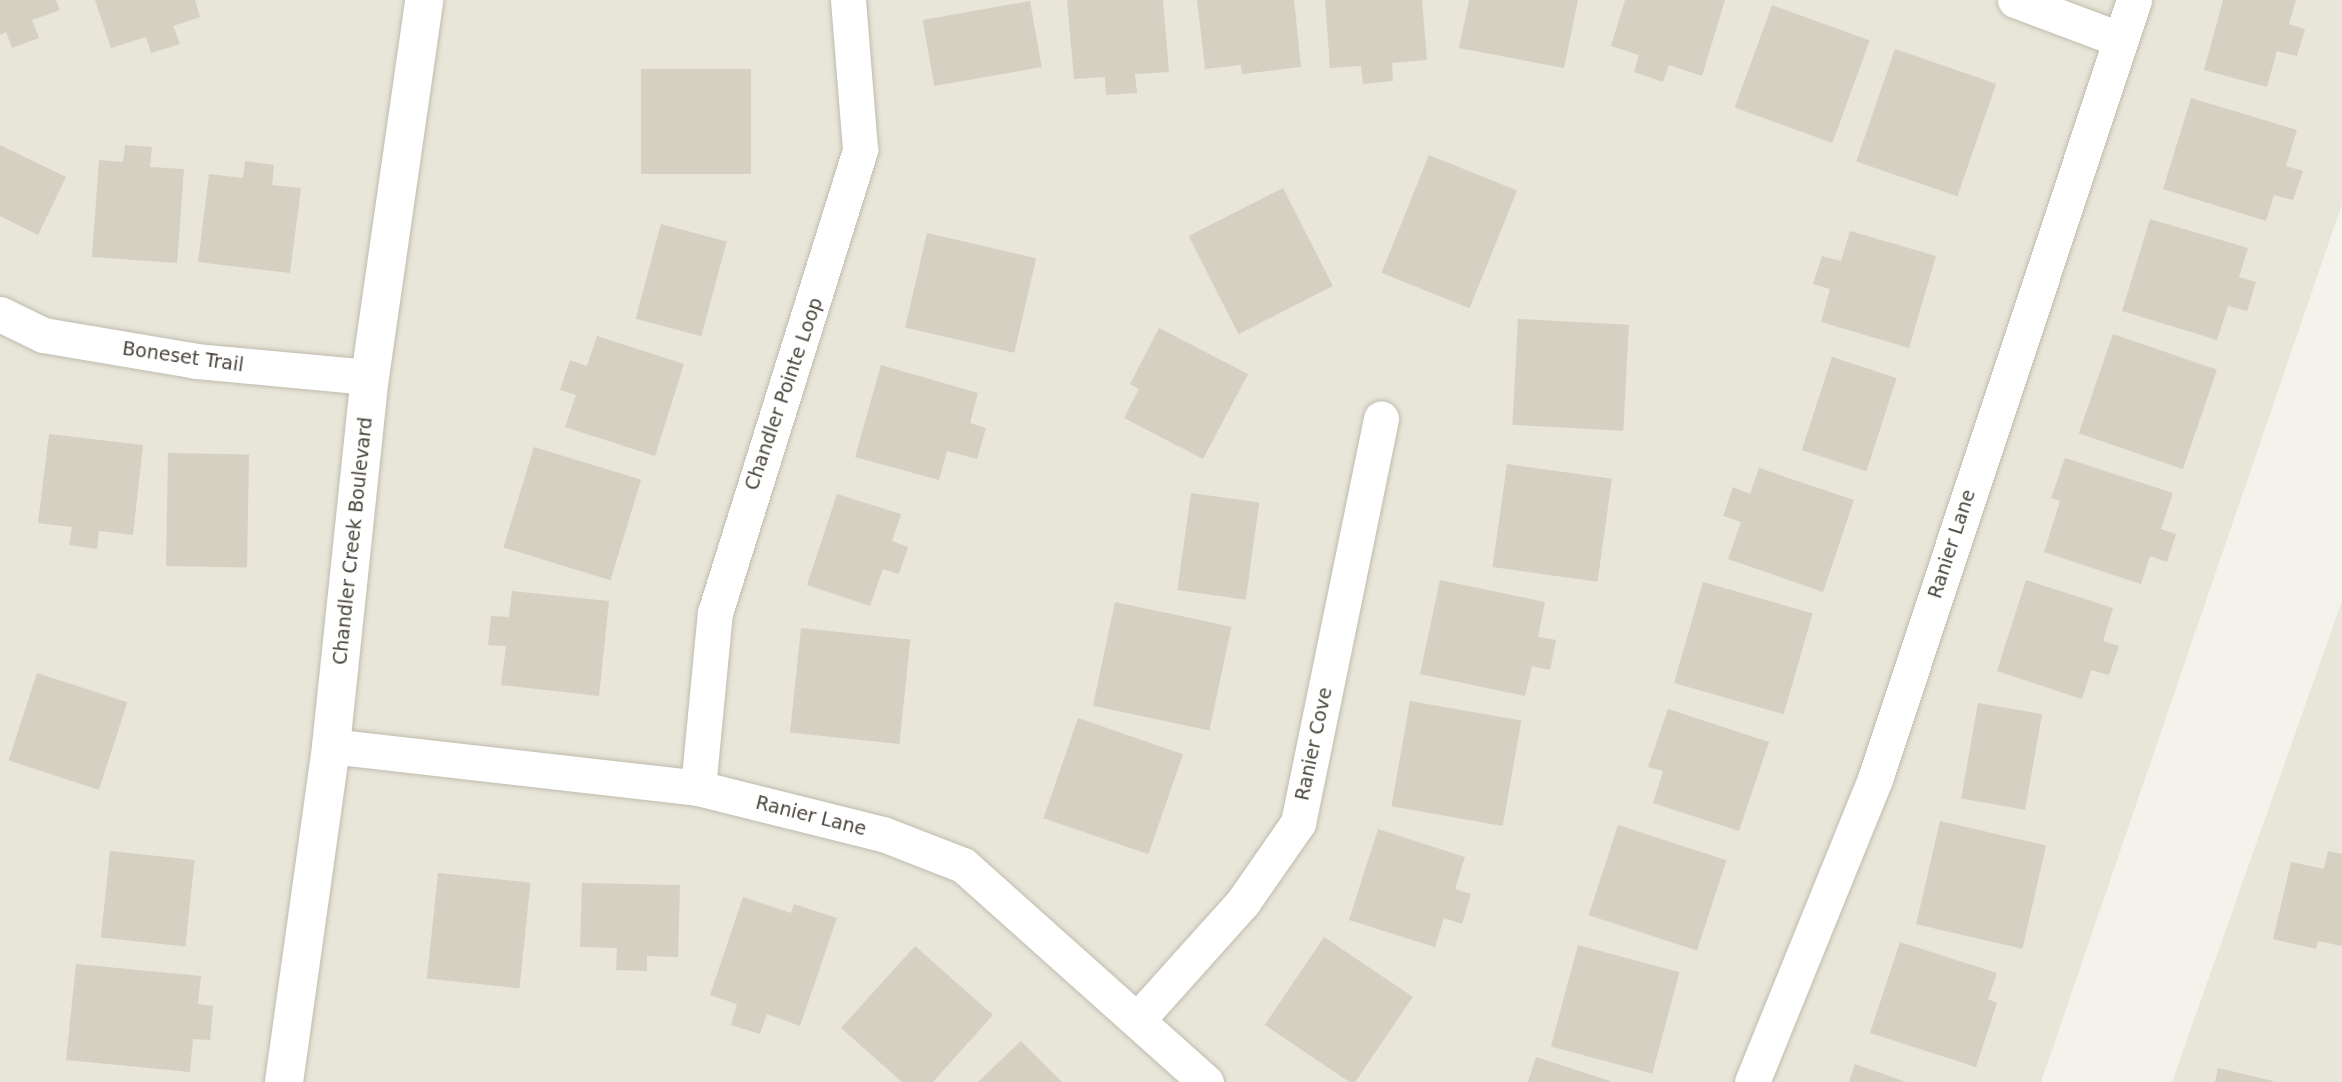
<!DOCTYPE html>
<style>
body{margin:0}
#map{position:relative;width:2342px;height:1082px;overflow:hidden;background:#f4f3eb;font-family:"DejaVu Sans",sans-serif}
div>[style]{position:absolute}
.residential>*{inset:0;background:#e8e5d9}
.building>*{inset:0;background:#d5d0c1;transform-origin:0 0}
.roads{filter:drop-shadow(0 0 2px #bfbcae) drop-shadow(0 0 2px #bfbcae)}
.minor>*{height:35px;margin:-17.5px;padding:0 17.5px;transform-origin:17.5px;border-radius:17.5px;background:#fff}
.tertiary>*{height:38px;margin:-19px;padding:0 19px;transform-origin:19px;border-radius:19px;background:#fff}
span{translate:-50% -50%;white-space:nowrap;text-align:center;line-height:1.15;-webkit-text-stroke:5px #fff;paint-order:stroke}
.street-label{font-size:19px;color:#484439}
</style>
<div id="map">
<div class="residential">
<div style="clip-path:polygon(0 0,2342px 0,2342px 204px,2041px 1082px,0 1082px)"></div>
<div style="clip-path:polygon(2342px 601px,2342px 1082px,2172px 1082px)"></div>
</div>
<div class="building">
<div style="clip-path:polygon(0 0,56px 0,60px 10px,32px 20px,39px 38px,12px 48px,6px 32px,0 35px)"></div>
<div style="clip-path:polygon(95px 0,195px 0,200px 17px,173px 26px,180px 44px,151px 53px,146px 37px,111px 48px)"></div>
<div style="clip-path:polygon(1067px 0,1163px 0,1169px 72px,1135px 74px,1137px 93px,1106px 95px,1105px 77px,1074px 79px)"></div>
<div style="clip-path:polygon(1197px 0,1294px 0,1301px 67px,1242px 74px,1241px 65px,1205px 69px)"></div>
<div style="clip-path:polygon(1325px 0,1422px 0,1427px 60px,1392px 63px,1393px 81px,1363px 84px,1361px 66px,1330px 68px)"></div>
<div style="clip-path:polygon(1469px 0,1578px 0,1564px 68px,1459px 48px)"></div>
<div style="clip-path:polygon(1625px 0,1725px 0,1702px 76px,1669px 65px,1663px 82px,1634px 72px,1639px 55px,1611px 46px)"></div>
<div style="clip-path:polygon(2223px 0,2296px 0,2289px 24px,2305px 29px,2297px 56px,2277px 51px,2267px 87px,2204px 70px)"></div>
<div style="left:1030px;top:1px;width:67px;height:109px;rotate:80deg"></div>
<div style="left:1772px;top:5px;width:104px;height:109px;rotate:20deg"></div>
<div style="left:1895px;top:49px;width:107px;height:119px;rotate:19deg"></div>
<div style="left:641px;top:69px;width:110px;height:105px"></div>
<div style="clip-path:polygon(2191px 98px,2297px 130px,2286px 166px,2303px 171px,2293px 200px,2274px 195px,2266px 221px,2163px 189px)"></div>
<div style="clip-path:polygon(0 145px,66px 177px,38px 235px,0 216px)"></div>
<div style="clip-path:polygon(125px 145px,152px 147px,150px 167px,184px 169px,177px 263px,92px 257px,99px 160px,123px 162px)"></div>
<div style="left:1429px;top:155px;width:95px;height:127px;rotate:22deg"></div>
<div style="clip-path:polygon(245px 161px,274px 165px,272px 185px,301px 188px,290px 273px,198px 262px,209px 174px,243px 178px)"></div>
<div style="left:1283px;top:188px;width:110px;height:106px;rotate:63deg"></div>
<div style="clip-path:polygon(2150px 219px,2248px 248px,2239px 277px,2256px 282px,2247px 311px,2228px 306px,2217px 340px,2122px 311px)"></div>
<div style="left:661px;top:224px;width:68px;height:98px;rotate:15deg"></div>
<div style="clip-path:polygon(1850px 231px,1936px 256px,1909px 348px,1821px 322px,1830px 289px,1813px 284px,1822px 256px,1841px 261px)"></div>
<div style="left:927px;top:233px;width:112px;height:97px;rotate:13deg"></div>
<div style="left:1518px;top:319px;width:111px;height:106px;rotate:3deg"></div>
<div style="clip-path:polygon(1159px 328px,1248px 374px,1203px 459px,1124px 418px,1139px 389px,1130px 384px)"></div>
<div style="left:2113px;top:334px;width:110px;height:105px;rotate:19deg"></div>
<div style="clip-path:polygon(597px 336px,684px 364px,655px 456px,565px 427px,576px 395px,560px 390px,570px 360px,587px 366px)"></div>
<div style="left:1832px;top:357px;width:68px;height:98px;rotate:18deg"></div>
<div style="clip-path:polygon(881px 365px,978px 393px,970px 423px,986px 428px,977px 459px,947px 451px,939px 480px,855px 457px)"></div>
<div style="clip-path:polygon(49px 434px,143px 445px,133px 535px,99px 531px,97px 549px,69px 545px,72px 527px,38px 523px)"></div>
<div style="left:534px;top:447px;width:112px;height:105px;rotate:17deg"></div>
<div style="left:168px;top:453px;width:81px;height:113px;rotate:1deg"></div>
<div style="clip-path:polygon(2065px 458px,2173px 493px,2161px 529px,2176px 534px,2167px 562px,2150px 556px,2141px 584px,2044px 552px,2060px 501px,2051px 498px)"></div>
<div style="left:1507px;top:464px;width:106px;height:104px;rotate:8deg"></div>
<div style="clip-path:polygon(1759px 468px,1854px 500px,1823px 592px,1728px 559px,1741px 522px,1723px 516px,1733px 487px,1750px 494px)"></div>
<div style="left:1191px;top:493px;width:69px;height:98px;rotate:8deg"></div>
<div style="clip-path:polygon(837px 494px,901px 514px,892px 541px,908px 547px,899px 574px,883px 569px,870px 606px,807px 585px)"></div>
<div style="clip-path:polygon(1440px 580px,1545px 602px,1538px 637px,1556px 640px,1550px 670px,1532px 666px,1525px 696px,1420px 674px)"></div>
<div style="clip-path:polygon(2026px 580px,2113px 608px,2103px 641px,2119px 646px,2109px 675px,2091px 670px,2082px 699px,1997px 671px)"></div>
<div style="left:1703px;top:582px;width:114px;height:105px;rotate:16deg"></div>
<div style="clip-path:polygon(512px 591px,609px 601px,599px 696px,501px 685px,506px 646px,488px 645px,491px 616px,509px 617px)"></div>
<div style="left:1115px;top:602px;width:119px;height:106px;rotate:12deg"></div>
<div style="left:801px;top:628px;width:110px;height:105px;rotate:6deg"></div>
<div style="left:37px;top:673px;width:95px;height:92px;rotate:18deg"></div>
<div style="left:1410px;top:701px;width:113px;height:107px;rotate:10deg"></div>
<div style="left:1978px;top:703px;width:65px;height:97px;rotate:10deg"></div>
<div style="clip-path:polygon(1668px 709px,1769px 742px,1739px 831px,1653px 803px,1663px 771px,1648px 767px)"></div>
<div style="left:1078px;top:718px;width:111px;height:106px;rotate:19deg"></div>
<div style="left:1940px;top:821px;width:109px;height:106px;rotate:13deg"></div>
<div style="left:1618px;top:825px;width:114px;height:95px;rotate:18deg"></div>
<div style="clip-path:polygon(1378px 829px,1465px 857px,1455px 889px,1471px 894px,1462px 924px,1444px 918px,1435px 947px,1349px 920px)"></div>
<div style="left:110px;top:851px;width:85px;height:87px;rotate:6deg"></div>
<div style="clip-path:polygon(2328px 851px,2342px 854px,2342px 946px,2318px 941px,2316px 949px,2273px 939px,2291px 862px,2324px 869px)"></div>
<div style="left:438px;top:873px;width:93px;height:106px;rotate:6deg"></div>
<div style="clip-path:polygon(582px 883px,680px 885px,678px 957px,647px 956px,647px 971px,616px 970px,617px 948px,580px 947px)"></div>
<div style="clip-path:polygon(743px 897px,791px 913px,794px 904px,837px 918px,800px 1026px,767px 1014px,760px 1034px,731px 1025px,737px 1004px,710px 995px)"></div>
<div style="left:1324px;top:937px;width:107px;height:106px;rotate:34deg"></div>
<div style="clip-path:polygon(1900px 942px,1997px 973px,1988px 999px,1997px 1003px,1976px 1067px,1870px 1033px)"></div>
<div style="left:1578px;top:945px;width:105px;height:105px;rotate:15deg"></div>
<div style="clip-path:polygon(915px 946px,993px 1015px,933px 1082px,902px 1082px,841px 1028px)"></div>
<div style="clip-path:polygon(76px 964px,201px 976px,198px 1004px,213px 1006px,210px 1040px,193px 1039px,190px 1072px,66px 1060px)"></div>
<div style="clip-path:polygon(1021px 1041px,1062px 1082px,978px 1082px)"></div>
<div style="clip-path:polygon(1536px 1057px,1610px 1081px,1610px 1082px,1528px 1082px)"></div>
<div style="clip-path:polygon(1855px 1064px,1906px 1082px,1849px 1082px)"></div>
<div style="clip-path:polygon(2218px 1068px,2273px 1081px,2273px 1082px,2215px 1082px)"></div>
</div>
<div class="roads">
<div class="minor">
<div style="left:2015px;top:0;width:111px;rotate:20.6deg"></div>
<div style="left:0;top:314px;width:48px;rotate:26deg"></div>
<div style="left:43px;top:335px;width:155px;rotate:9.6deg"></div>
<div style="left:196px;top:361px;width:175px;rotate:5.3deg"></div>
<div style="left:331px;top:746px;width:369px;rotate:6.5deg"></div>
<div style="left:698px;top:788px;width:191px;rotate:14deg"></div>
<div style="left:883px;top:834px;width:86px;rotate:21.2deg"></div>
<div style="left:963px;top:865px;width:326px;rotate:41.8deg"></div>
<div style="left:698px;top:788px;width:176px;rotate:-84.5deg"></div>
<div style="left:715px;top:613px;width:486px;rotate:-72.6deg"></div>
<div style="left:860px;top:149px;width:149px;rotate:-94.6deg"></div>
<div style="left:1139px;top:1018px;width:156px;rotate:-48.1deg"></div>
<div style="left:1243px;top:902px;width:96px;rotate:-55.2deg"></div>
<div style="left:1298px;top:823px;width:413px;rotate:-78.4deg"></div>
<div style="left:1752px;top:1082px;width:327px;rotate:-67.9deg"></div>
<div style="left:1875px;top:779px;width:821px;rotate:-71.61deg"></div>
</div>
<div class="tertiary">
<div style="left:284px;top:1082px;width:339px;rotate:-82deg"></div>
<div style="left:331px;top:746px;width:371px;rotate:-84deg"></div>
<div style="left:370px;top:377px;width:381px;rotate:-81.8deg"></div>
</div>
</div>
<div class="street-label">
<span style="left:183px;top:357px;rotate:8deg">Boneset Trail</span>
<span style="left:784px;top:394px;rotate:-71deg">Chandler Pointe Loop</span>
<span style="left:353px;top:541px;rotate:-84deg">Chandler Creek Boulevard</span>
<span style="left:1952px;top:544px;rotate:-72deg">Ranier Lane</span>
<span style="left:1314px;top:744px;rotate:-78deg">Ranier Cove</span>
<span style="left:811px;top:816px;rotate:14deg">Ranier Lane</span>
</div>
</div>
